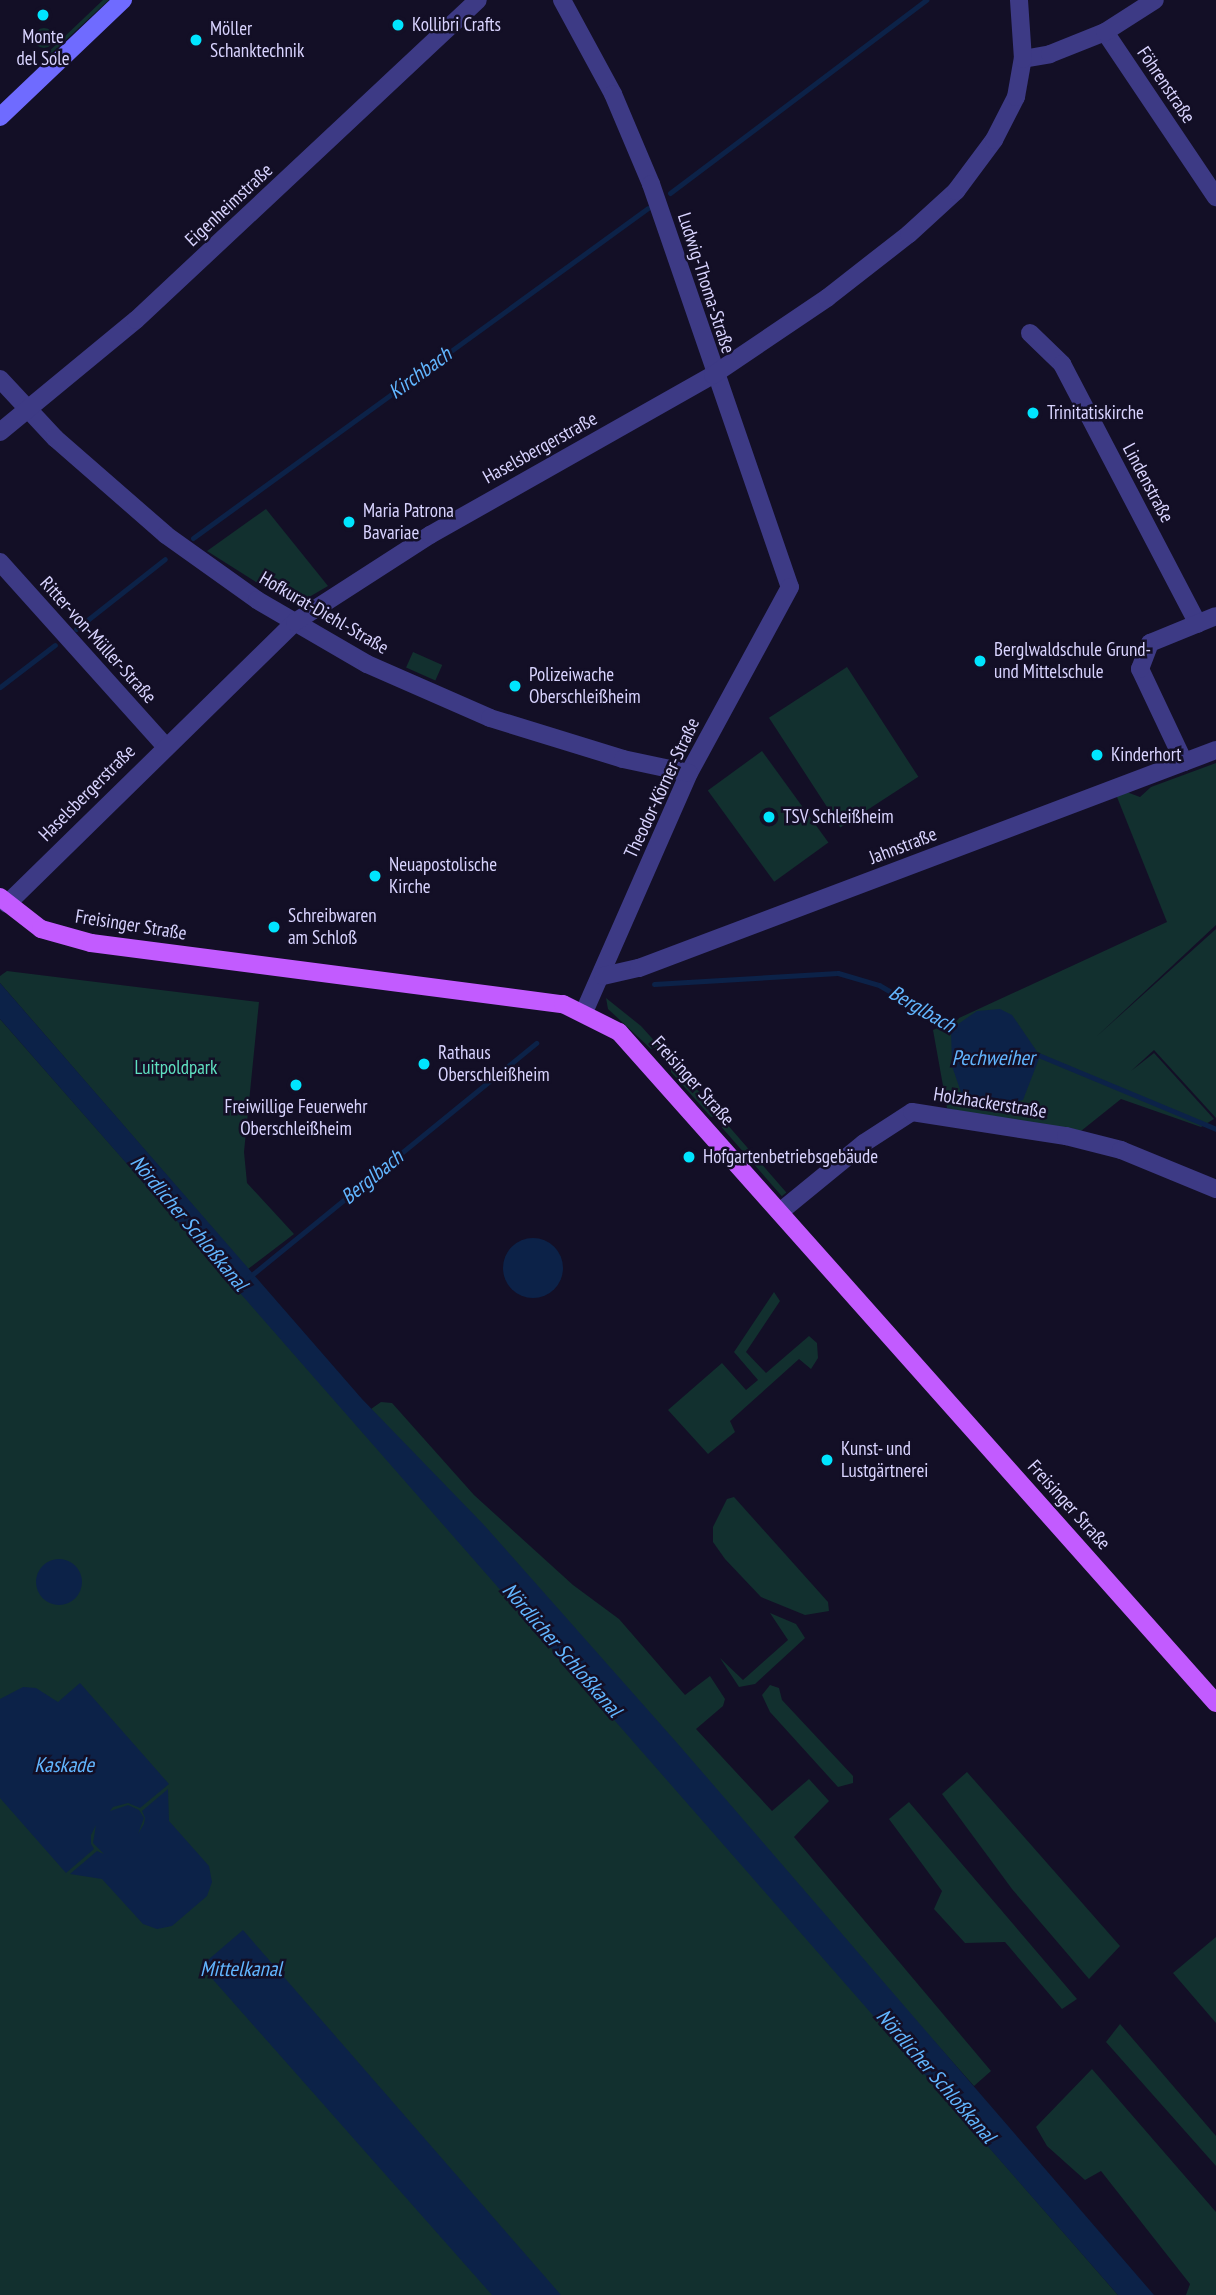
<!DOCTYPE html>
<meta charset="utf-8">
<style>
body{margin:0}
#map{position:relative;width:1216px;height:2295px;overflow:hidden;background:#130f26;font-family:"PT Sans Narrow",sans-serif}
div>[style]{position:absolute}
.green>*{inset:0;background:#12302f;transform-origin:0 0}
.round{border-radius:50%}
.water>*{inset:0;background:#0c2248}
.stream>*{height:5px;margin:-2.5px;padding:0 2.5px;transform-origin:2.5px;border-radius:2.5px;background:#0c2248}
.street>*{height:18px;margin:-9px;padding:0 9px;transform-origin:9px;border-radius:9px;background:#3d3a85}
.secondary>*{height:18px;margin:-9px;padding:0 9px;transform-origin:9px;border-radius:9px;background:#6f6bff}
.primary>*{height:18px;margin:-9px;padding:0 9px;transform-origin:9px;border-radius:9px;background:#c25bff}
.dots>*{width:19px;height:19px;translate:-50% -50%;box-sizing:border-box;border:4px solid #130f26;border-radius:50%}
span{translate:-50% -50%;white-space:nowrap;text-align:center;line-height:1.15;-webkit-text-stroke:5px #130f26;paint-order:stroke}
.poi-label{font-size:19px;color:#d9d4ff}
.left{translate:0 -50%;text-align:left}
.street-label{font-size:19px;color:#d9d4ff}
.park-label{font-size:19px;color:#5fe0c0}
.water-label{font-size:21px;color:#62b6ff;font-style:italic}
</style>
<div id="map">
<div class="green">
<div style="clip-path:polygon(103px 0,109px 0,43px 61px,41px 59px)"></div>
<div class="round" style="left:34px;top:28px;width:20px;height:20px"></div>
<div style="clip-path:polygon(266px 509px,328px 586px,304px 600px,281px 598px,207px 551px)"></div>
<div style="left:413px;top:652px;width:32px;height:17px;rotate:24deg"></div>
<div style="left:847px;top:667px;width:131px;height:93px;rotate:57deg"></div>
<div style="left:762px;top:751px;width:113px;height:67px;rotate:54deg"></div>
<div style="clip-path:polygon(1216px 763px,1216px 925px,1096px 1037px,1216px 929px,1216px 1118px,1154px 1050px,1131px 1071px,1154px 1053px,1214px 1119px,1201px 1127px,1121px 1099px,1071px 1139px,947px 1108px,933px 1030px,1167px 922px,1113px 787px,1140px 797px,1151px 787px)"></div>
<div style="clip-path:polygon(7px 971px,259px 1002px,244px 1152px,247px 1183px,294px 1234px,248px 1269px,0 983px,0 976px)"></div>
<div style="clip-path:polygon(606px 998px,641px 1026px,659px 1046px,651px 1049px,608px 1009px)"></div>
<div style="clip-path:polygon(0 1019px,655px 1764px,1118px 2295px,0 2295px)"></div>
<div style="clip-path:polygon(670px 1058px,720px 1116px,711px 1117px,671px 1072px)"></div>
<div style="left:726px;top:1123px;width:92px;height:6px;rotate:49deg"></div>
<div style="clip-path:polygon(774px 1292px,780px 1301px,746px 1352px,766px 1373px,809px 1336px,817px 1343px,818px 1358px,811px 1369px,799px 1359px,730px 1421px,735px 1432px,708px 1454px,668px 1410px,722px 1363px,746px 1390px,758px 1380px,734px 1352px)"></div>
<div style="clip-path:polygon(381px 1402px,392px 1403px,474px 1495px,573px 1585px,619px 1619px,685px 1695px,710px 1676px,725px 1699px,723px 1706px,696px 1729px,772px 1811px,809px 1779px,829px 1801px,794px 1837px,991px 2071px,974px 2086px,371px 1409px)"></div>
<div style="clip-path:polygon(734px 1497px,828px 1602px,829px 1611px,805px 1615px,761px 1597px,725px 1559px,713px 1542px,713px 1527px,727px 1499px)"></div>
<div style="clip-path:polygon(770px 1613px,796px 1624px,805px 1638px,755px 1684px,739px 1687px,720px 1658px,743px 1680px,788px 1640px)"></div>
<div style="clip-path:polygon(770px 1685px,779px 1688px,782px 1700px,853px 1776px,853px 1783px,838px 1787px,770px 1712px,762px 1695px)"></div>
<div style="clip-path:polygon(967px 1772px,1120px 1946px,1089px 1979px,1012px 1889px,942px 1794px)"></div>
<div style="clip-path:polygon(909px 1802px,1077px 1999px,1062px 2009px,1005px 1942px,965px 1943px,934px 1909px,942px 1891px,889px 1819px)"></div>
<div style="clip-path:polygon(1216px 1937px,1216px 2023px,1173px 1973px)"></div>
<div style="clip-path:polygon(1120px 2024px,1216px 2136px,1216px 2166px,1106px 2042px)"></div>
<div style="clip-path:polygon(1092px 2069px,1216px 2212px,1216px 2295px,1186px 2295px,1190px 2284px,1101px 2171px,1085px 2180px,1047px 2146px,1036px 2127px)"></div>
</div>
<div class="water">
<div style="clip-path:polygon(0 983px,362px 1399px,484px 1525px,678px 1744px,1154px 2295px,1118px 2295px,0 1019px)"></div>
<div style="clip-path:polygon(1000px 1009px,1012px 1015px,1040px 1056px,1023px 1100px,986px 1108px,964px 1101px,952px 1066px,951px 1029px,977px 1011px)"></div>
<div class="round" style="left:503px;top:1238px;width:60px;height:60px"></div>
<div class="round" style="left:36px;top:1559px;width:46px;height:46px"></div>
<div style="clip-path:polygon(80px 1683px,169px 1784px,140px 1808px,128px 1803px,113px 1807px,110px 1811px,128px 1805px,139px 1810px,144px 1818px,138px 1834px,144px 1824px,145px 1818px,142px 1811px,168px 1789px,169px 1821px,209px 1866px,212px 1882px,207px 1896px,172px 1926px,157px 1929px,143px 1924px,102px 1879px,70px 1874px,97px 1851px,104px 1854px,93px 1843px,96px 1825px,91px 1835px,91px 1844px,94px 1849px,66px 1873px,0 1798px,0 1699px,23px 1687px,36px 1688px,58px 1702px)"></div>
<div style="clip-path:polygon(243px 1930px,561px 2295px,492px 2295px,201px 1966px)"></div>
</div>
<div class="stream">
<div style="left:670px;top:193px;width:321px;rotate:-37deg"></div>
<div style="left:193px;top:538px;width:562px;rotate:-35.95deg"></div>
<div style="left:76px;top:629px;width:113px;rotate:-38.2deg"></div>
<div style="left:0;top:687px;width:69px;rotate:-37.4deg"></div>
<div style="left:654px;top:984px;width:184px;rotate:-3.4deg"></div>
<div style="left:838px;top:973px;width:43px;rotate:16.3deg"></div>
<div style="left:879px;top:985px;width:89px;rotate:30.3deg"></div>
<div style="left:1036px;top:1054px;width:195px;rotate:22.6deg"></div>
<div style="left:248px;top:1278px;width:372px;rotate:-39.2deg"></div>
</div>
<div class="street">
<div style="left:562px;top:0;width:107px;rotate:61.5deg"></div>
<div style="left:613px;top:94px;width:98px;rotate:67.1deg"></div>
<div style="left:651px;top:184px;width:426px;rotate:71deg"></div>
<div style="left:790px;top:587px;width:212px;rotate:118.5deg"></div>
<div style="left:689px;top:773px;width:261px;rotate:113.7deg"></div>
<div style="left:1105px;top:32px;width:199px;rotate:56.1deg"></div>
<div style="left:1023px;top:59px;width:27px;rotate:-10deg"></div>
<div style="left:1050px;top:54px;width:59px;rotate:-21.8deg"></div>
<div style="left:1105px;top:32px;width:59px;rotate:-32.6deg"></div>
<div style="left:1030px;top:333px;width:45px;rotate:44.1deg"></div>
<div style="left:1062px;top:364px;width:293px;rotate:62.4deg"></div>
<div style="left:0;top:379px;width:81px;rotate:47deg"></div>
<div style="left:55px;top:438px;width:147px;rotate:41.1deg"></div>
<div style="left:166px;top:535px;width:112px;rotate:35.5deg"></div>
<div style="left:257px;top:600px;width:127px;rotate:30.2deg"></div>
<div style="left:367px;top:664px;width:134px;rotate:23.7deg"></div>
<div style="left:490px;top:718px;width:139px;rotate:17.1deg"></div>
<div style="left:623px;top:759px;width:67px;rotate:12deg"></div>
<div style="left:0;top:432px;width:176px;rotate:-39.5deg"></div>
<div style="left:136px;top:320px;width:468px;rotate:-43.1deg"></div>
<div style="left:0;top:562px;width:247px;rotate:48.1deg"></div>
<div style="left:1184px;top:762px;width:103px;rotate:-115.3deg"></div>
<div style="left:1140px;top:669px;width:28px;rotate:-69deg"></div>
<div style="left:1150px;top:643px;width:71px;rotate:-22.2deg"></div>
<div style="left:7px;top:904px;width:403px;rotate:-44.4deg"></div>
<div style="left:295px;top:622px;width:161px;rotate:-32.8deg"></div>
<div style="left:430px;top:535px;width:325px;rotate:-29.5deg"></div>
<div style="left:713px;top:375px;width:138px;rotate:-34deg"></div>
<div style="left:827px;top:298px;width:104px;rotate:-38deg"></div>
<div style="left:909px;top:234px;width:64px;rotate:-42.5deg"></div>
<div style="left:956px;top:191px;width:64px;rotate:-53.3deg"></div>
<div style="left:994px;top:140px;width:48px;rotate:-62.9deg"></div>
<div style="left:1016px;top:97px;width:39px;rotate:-80deg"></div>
<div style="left:1023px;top:59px;width:59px;rotate:-93.9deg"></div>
<div style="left:603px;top:976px;width:37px;rotate:-13deg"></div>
<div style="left:639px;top:968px;width:617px;rotate:-20.7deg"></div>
<div style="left:781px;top:1211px;width:107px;rotate:-39.3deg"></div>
<div style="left:864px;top:1143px;width:57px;rotate:-32.9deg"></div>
<div style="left:912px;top:1112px;width:156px;rotate:8.9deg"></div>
<div style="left:1066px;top:1136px;width:57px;rotate:14.3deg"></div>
<div style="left:1121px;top:1150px;width:103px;rotate:22.3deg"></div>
</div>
<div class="secondary">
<div style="left:0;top:117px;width:170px;rotate:-43.6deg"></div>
</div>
<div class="primary">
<div style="left:0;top:897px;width:52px;rotate:38deg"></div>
<div style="left:41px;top:929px;width:52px;rotate:15.6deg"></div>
<div style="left:91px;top:943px;width:476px;rotate:7.4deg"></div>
<div style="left:563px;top:1004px;width:63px;rotate:26.6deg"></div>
<div style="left:619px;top:1032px;width:898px;rotate:48.34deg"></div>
</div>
<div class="dots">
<div style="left:43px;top:15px;background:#00e5ff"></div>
<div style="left:398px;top:25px;background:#00e5ff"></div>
<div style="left:196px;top:40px;background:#00e5ff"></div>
<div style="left:1033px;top:413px;background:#00e5ff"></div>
<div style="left:349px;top:522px;background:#00e5ff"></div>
<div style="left:980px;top:661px;background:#00e5ff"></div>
<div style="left:515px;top:686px;background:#00e5ff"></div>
<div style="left:1097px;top:755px;background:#00e5ff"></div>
<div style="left:769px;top:817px;background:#00e5ff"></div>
<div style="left:375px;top:876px;background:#00e5ff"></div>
<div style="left:274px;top:927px;background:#00e5ff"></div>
<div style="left:424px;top:1064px;background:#00e5ff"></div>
<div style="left:296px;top:1085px;background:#00e5ff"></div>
<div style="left:689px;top:1157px;background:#00e5ff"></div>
<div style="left:827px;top:1460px;background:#00e5ff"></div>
</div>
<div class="poi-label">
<span class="left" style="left:412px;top:25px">Kollibri Crafts</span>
<span class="left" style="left:210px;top:40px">Möller<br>Schanktechnik</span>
<span style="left:43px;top:48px">Monte<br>del Sole</span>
<span class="left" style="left:1047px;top:413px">Trinitatiskirche</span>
<span class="left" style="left:363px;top:522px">Maria Patrona<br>Bavariae</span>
<span class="left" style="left:994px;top:661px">Berglwaldschule Grund-<br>und Mittelschule</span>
<span class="left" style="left:529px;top:686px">Polizeiwache<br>Oberschleißheim</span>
<span class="left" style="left:1111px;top:755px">Kinderhort</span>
<span class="left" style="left:783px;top:817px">TSV Schleißheim</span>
<span class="left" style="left:389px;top:876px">Neuapostolische<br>Kirche</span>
<span class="left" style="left:288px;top:927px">Schreibwaren<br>am Schloß</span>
<span class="left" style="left:438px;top:1064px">Rathaus<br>Oberschleißheim</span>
<span style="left:296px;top:1118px">Freiwillige Feuerwehr<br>Oberschleißheim</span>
<span class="left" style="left:703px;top:1157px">Hofgartenbetriebsgebäude</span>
<span class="left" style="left:841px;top:1460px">Kunst- und<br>Lustgärtnerei</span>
</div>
<div class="street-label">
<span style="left:1166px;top:85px;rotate:56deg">Föhrenstraße</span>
<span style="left:229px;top:205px;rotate:-43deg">Eigenheimstraße</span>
<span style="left:706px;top:283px;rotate:72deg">Ludwig-Thoma-Straße</span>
<span style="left:540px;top:448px;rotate:-29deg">Haselsbergerstraße</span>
<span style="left:1148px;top:483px;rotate:62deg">Lindenstraße</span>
<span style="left:324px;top:613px;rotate:30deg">Hofkurat-Diehl-Straße</span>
<span style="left:98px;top:640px;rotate:48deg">Ritter-von-Müller-Straße</span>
<span style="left:662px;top:788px;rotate:-65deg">Theodor-Körner-Straße</span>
<span style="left:87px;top:793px;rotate:-45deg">Haselsbergerstraße</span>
<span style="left:903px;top:846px;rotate:-21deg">Jahnstraße</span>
<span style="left:131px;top:925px;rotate:9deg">Freisinger Straße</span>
<span style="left:693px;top:1081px;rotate:48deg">Freisinger Straße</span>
<span style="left:990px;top:1103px;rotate:9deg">Holzhackerstraße</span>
<span style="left:1069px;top:1505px;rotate:48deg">Freisinger Straße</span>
</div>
<div class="park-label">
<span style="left:176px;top:1068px">Luitpoldpark</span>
</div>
<div class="water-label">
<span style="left:420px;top:373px;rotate:-36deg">Kirchbach</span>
<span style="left:922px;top:1009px;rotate:30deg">Berglbach</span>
<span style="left:993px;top:1058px">Pechweiher</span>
<span style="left:372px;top:1177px;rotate:-39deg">Berglbach</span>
<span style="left:189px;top:1223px;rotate:50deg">Nördlicher Schloßkanal</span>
<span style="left:562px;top:1650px;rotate:49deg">Nördlicher Schloßkanal</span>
<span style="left:64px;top:1765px">Kaskade</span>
<span style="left:241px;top:1969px">Mittelkanal</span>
<span style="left:936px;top:2076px;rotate:49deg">Nördlicher Schloßkanal</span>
</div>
</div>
